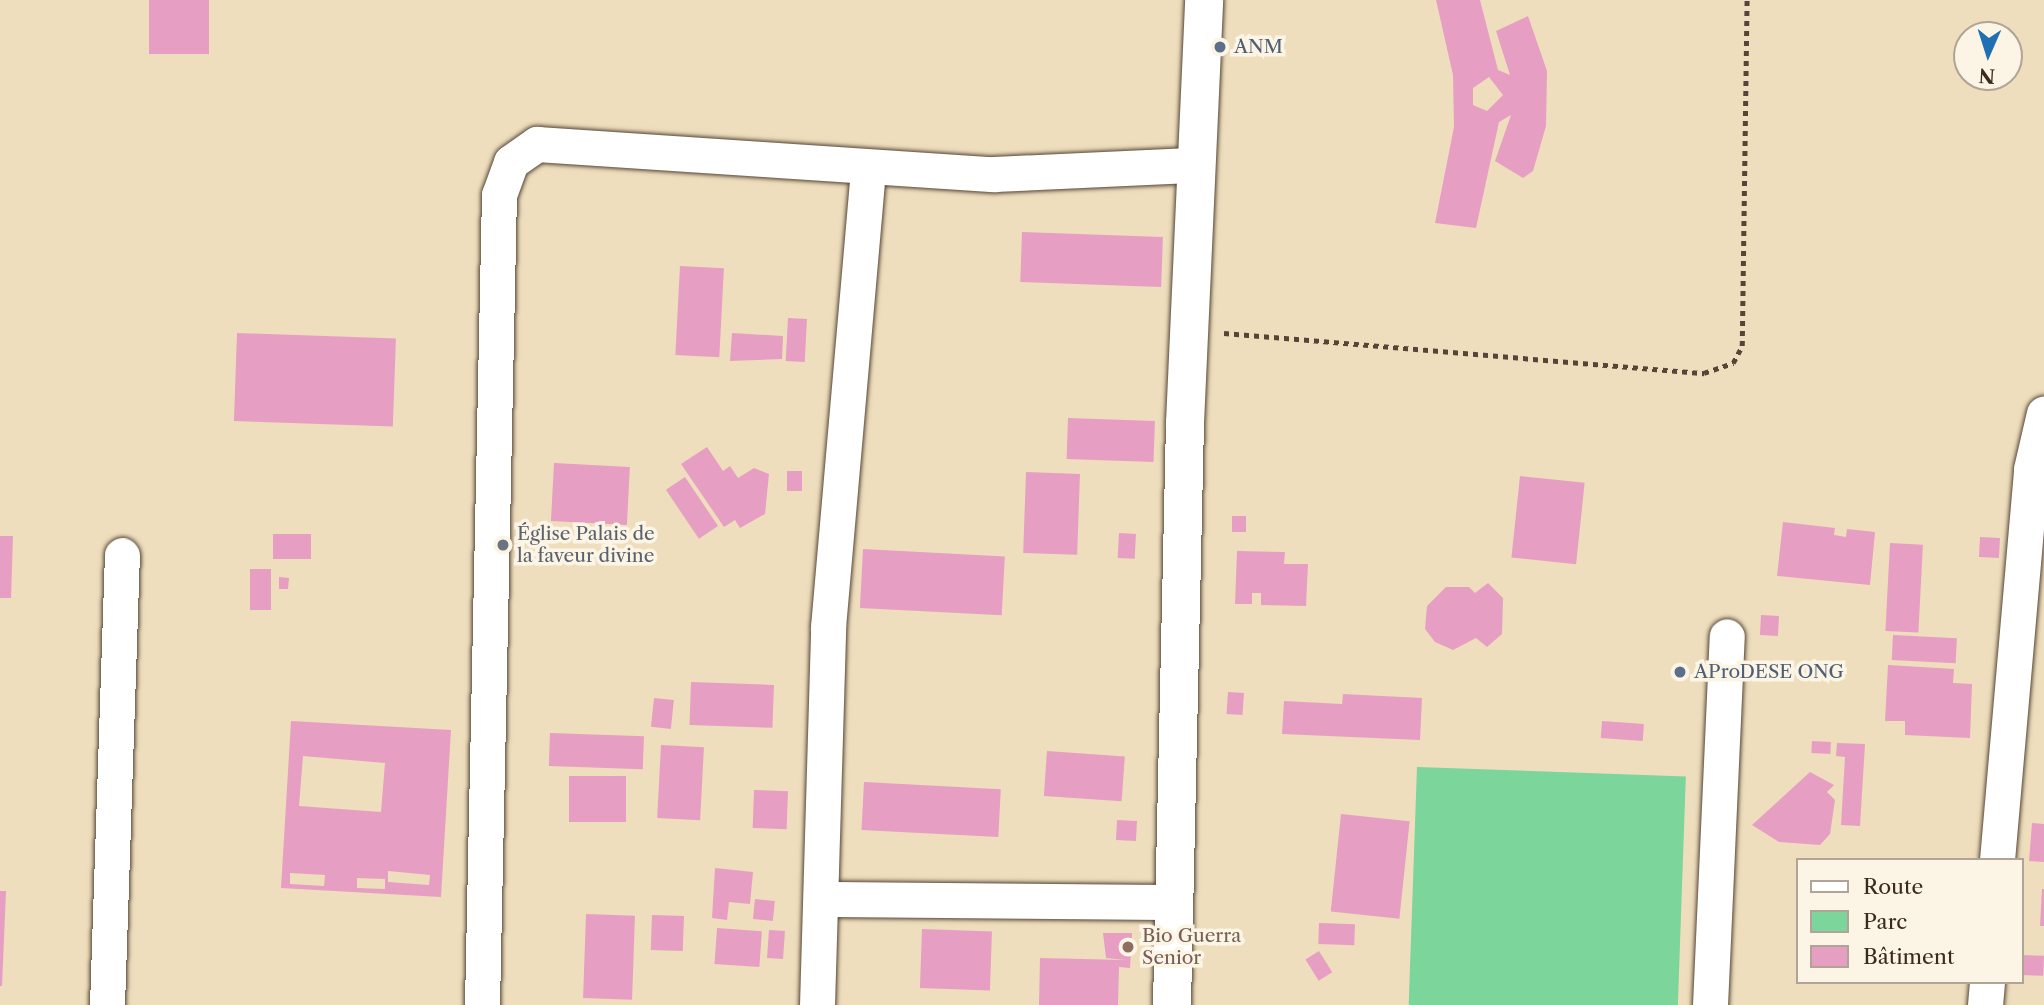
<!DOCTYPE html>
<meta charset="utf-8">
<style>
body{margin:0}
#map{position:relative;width:2044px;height:1005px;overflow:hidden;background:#eedebd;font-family:"Libre Caslon Text",serif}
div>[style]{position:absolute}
.green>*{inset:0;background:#7cd59a;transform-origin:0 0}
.building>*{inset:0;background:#e79ec3;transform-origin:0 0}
.path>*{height:4.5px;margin-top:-2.25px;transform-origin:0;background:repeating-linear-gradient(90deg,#564536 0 5px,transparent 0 10px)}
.roads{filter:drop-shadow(0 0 2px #564536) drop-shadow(0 0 2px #564536)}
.minor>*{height:35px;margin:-17.5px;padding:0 17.5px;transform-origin:17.5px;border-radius:17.5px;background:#fff}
.tertiary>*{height:38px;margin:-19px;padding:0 19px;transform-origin:19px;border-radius:19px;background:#fff}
.dots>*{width:19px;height:19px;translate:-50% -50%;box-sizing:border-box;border:4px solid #fcf5e5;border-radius:50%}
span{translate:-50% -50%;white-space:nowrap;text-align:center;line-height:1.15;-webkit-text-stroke:7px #fcf5e5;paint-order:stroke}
.service-label{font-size:19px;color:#4e5e75}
.left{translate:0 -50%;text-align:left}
.worship-label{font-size:19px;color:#5b616d}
.education-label{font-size:19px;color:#785e54}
.legend{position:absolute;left:1796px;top:858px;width:228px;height:126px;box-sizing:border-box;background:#fcf5e5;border:2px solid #afa495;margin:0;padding:9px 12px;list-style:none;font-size:21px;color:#3b2a1e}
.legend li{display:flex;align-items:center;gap:14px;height:35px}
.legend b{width:35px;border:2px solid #afa495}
.north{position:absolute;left:1953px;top:21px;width:70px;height:70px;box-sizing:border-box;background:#fcf5e5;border:2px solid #afa495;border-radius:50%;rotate:183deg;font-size:19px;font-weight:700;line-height:28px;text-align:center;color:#3b2a1e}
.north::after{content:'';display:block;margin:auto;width:24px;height:32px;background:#1f6fb2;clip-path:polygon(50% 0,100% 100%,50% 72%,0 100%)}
</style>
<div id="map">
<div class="green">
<div style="left:1417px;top:767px;width:269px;height:238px;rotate:2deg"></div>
</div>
<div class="building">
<div style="left:149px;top:0;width:60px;height:54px"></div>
<div style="clip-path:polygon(evenodd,1436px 0,1480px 0,1498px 70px,1510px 75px,1496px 31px,1528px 16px,1547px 71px,1546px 126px,1533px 171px,1523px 178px,1495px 161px,1511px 115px,1499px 122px,1476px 228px,1435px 223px,1454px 127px,1453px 75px,1436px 0,1489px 77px,1503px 95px,1487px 111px,1473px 105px,1473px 88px,1489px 77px)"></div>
<div style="left:1022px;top:232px;width:141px;height:50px;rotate:2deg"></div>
<div style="left:680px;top:266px;width:44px;height:89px;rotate:3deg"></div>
<div style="left:788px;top:318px;width:19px;height:43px;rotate:3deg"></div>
<div style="left:237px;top:333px;width:159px;height:88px;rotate:2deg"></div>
<div style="clip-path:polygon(732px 333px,783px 336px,782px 359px,730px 361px)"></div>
<div style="left:1068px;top:418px;width:87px;height:41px;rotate:2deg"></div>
<div style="clip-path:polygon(707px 447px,723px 471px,730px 466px,738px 478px,754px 468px,769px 474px,765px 514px,740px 528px,735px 520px,724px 527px,681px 464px)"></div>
<div style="left:554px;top:463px;width:76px;height:58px;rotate:3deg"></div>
<div style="left:787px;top:471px;width:15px;height:20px"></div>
<div style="left:1026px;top:472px;width:54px;height:81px;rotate:2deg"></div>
<div style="left:1520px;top:476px;width:65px;height:82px;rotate:6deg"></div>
<div style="left:685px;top:477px;width:59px;height:23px;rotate:56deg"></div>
<div style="left:1232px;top:516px;width:14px;height:16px"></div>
<div style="clip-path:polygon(1783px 522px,1835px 528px,1834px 535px,1846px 537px,1847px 529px,1875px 532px,1870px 585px,1777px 576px)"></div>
<div style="left:1119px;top:533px;width:17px;height:25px;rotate:3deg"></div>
<div style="left:273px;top:534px;width:38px;height:25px"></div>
<div style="clip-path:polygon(0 536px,13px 536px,11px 598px,0 598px)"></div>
<div style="left:1980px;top:537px;width:20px;height:20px;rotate:3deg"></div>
<div style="left:1890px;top:543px;width:33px;height:88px;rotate:3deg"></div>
<div style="left:863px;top:549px;width:142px;height:59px;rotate:3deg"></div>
<div style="clip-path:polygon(1237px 551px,1285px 552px,1284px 564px,1308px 564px,1306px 606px,1261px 605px,1261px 593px,1252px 593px,1252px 604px,1235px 604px)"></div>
<div style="left:250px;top:569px;width:21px;height:41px"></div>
<div style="clip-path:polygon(279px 577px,289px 578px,288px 589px,279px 589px)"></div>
<div style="clip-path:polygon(1488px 583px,1503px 598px,1502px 634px,1487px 647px,1476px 638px,1453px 650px,1435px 642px,1425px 629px,1427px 606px,1446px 587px,1469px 587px,1475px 593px)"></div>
<div style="left:1761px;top:615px;width:18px;height:20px;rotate:3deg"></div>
<div style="left:1893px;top:635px;width:64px;height:25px;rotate:3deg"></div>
<div style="clip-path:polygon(1888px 665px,1954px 669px,1953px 683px,1972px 684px,1970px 738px,1905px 735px,1905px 721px,1885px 721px)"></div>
<div style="left:691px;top:682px;width:83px;height:43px;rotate:2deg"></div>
<div style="left:1228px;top:692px;width:16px;height:22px;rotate:4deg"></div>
<div style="clip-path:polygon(1343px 694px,1422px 698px,1420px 740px,1282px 734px,1284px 701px,1342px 704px)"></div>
<div style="left:654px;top:698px;width:20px;height:29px;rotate:6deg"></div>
<div style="clip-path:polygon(evenodd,291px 721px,451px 730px,441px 897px,281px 888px,291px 721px,303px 756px,385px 763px,381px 812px,299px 806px,303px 756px,291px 721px,388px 871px,430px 875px,429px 885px,388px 882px,388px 871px,291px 721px,290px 873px,325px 875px,324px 886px,290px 884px,290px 873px,291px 721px,357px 878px,385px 879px,385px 889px,357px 888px,357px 878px)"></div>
<div style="left:1602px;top:721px;width:42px;height:17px;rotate:4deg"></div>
<div style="left:550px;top:733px;width:94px;height:33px;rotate:2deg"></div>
<div style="left:1812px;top:741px;width:19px;height:12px;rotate:3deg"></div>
<div style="clip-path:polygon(1837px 743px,1865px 744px,1860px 826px,1841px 825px,1845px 757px,1836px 756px)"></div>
<div style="left:661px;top:745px;width:43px;height:73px;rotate:3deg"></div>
<div style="left:1047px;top:751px;width:78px;height:45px;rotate:4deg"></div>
<div style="clip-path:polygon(1810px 772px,1834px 785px,1827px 792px,1835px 800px,1830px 834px,1820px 845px,1779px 842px,1752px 825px)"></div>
<div style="left:569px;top:776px;width:57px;height:46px"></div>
<div style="left:864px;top:782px;width:137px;height:48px;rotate:3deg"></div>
<div style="left:754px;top:790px;width:34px;height:38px;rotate:2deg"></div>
<div style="left:1341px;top:814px;width:69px;height:98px;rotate:6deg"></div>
<div style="left:1117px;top:820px;width:20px;height:20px;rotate:3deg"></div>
<div style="clip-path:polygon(2032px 823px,2044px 824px,2044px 862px,2029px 861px)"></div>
<div style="clip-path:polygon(715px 868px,753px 872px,750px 904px,729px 902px,727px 920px,712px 918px)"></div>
<div style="clip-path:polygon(2042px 889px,2044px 889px,2044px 926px,2040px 926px)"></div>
<div style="clip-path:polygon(0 891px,6px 891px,2px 986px,0 986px)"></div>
<div style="left:755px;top:899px;width:20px;height:20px;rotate:6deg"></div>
<div style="left:586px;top:914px;width:49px;height:84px;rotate:2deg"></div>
<div style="left:652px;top:915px;width:32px;height:35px;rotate:2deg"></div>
<div style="left:1319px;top:923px;width:36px;height:21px;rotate:2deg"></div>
<div style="left:717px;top:928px;width:45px;height:36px;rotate:4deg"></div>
<div style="left:922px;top:929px;width:70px;height:59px;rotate:2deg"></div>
<div style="left:769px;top:930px;width:16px;height:28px;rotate:4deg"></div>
<div style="clip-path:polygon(1103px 933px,1132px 933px,1130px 968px,1119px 967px,1118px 1005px,1039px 1005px,1040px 958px,1126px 960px,1106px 958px)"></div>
<div style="left:1319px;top:951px;width:25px;height:16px;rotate:58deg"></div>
<div style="left:2021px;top:955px;width:23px;height:20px;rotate:2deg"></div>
</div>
<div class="path">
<div style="left:1224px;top:333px;width:482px;rotate:4.8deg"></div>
<div style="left:1704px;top:373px;width:31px;rotate:-19deg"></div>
<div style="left:1733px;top:363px;width:19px;rotate:-62deg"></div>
<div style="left:1742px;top:346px;width:346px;rotate:-89.2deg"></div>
</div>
<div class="roads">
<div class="minor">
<div style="left:1997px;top:860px;width:392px;rotate:-85deg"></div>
<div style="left:2031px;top:469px;width:57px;rotate:-76.9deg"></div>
<div style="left:822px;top:899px;width:352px;rotate:0.5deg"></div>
<div style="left:107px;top:1005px;width:450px;rotate:-88.1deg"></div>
<div style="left:482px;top:1005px;width:810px;rotate:-88.8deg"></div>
<div style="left:499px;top:195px;width:35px;rotate:-70deg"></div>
<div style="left:511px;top:162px;width:32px;rotate:-35deg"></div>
<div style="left:537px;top:144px;width:458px;rotate:3.8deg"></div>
<div style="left:994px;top:174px;width:202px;rotate:-2.6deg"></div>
<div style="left:817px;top:1005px;width:378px;rotate:-88.3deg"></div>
<div style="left:828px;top:627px;width:460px;rotate:-85deg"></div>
<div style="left:1710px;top:1005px;width:369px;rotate:-87.4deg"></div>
<div style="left:1985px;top:1005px;width:23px;rotate:-85deg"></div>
</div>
<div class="tertiary">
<div style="left:1172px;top:1005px;width:582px;rotate:-88.72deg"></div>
<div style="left:1185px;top:423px;width:423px;rotate:-87.4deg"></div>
</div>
</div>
<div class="dots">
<div style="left:1220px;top:47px;background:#5c6f8a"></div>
<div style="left:503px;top:545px;background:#6b7280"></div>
<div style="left:1680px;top:672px;background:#5c6f8a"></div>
<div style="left:1128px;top:947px;background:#8d6e63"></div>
</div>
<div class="service-label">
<span class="left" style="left:1234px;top:47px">ANM</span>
<span class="left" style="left:1694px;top:672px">AProDESE ONG</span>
</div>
<div class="worship-label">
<span class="left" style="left:517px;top:545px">Église Palais de<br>la faveur divine</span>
</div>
<div class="education-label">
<span class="left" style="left:1142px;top:947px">Bio Guerra<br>Senior</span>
</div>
<ul class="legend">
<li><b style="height:9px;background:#fff"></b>Route</li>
<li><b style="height:19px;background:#7cd59a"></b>Parc</li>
<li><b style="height:19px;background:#e79ec3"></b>Bâtiment</li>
</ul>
<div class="north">N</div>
</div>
